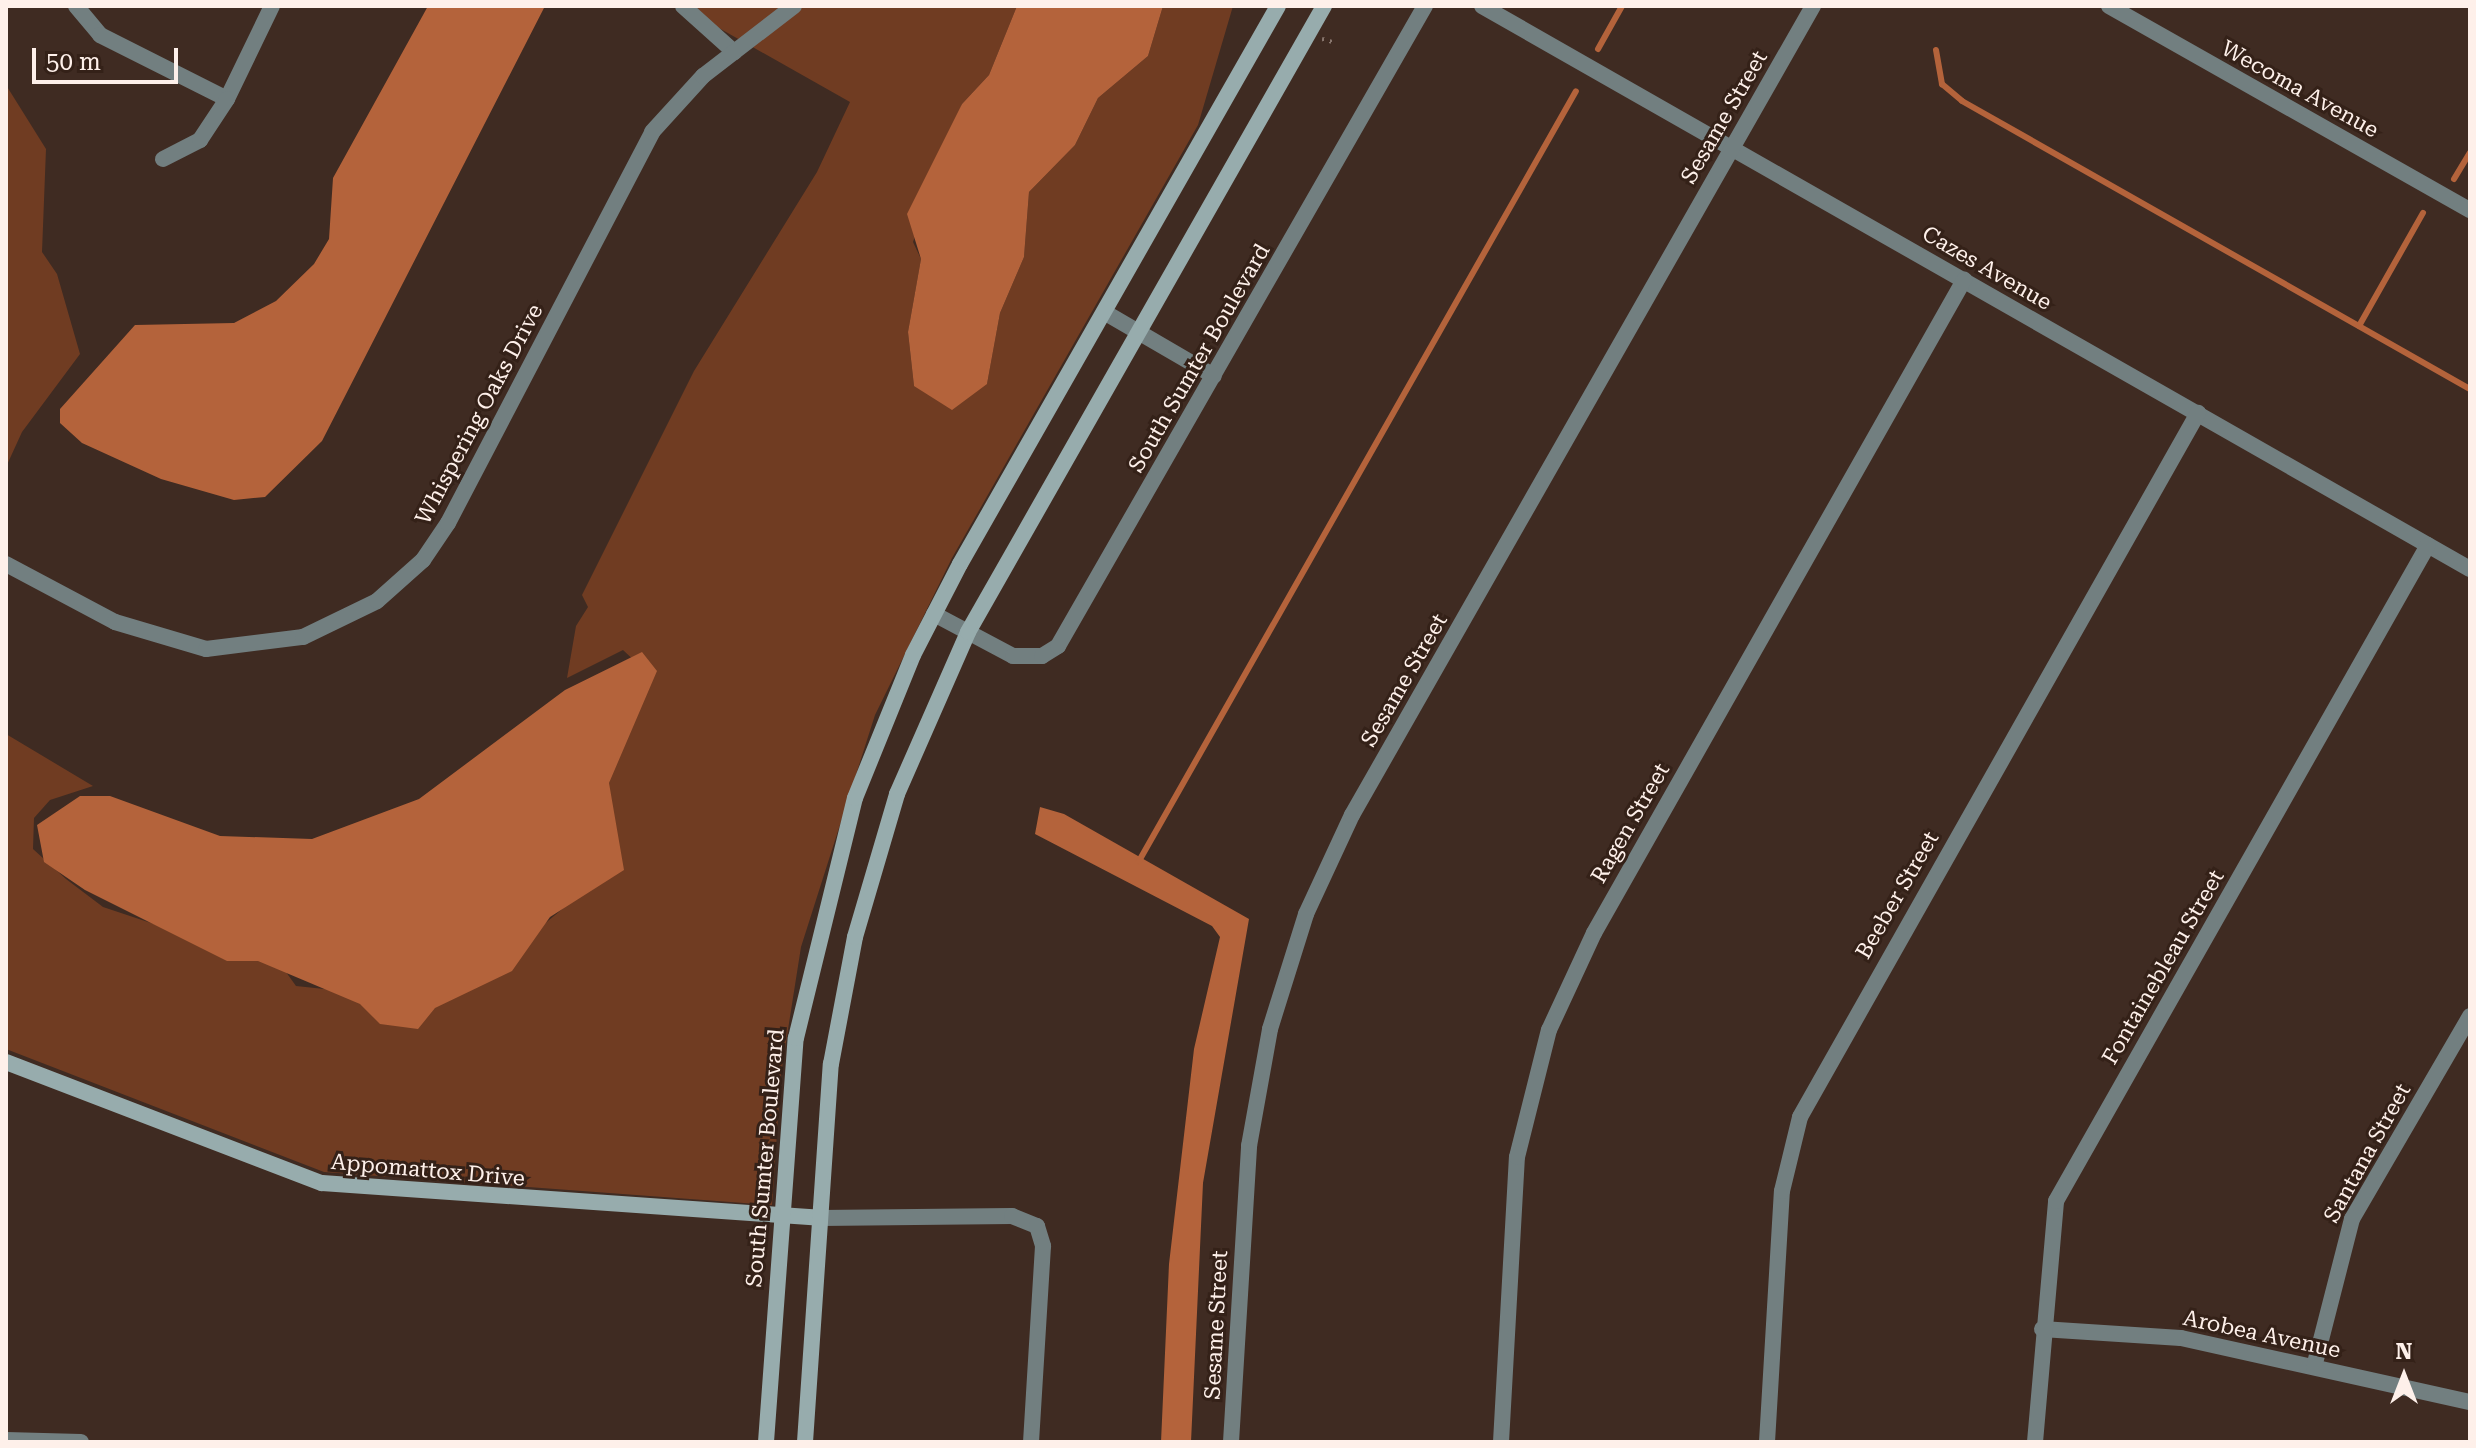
<!DOCTYPE html>
<style>
body{margin:0}
#map{position:relative;width:2476px;height:1448px;overflow:hidden;background:#3f2b22;font-family:"Roboto Serif",serif}
div>[style]{position:absolute}
.green>*{inset:0;background:#703c22}
.water>*{inset:0;background:#b4633b}
.stream>*{height:6px;margin:-3px;padding:0 3px;transform-origin:3px;border-radius:3px;background:#b4633b}
.path>*{height:4px;margin-top:-2px;transform-origin:0;background:repeating-linear-gradient(90deg,#88766e 0 2px,transparent 0 8px)}
.street>*{height:16px;margin:-8px;padding:0 8px;transform-origin:8px;border-radius:8px;background:#727f80}
.secondary>*{height:16px;margin:-8px;padding:0 8px;transform-origin:8px;border-radius:8px;background:#97acad}
span{translate:-50% -50%;white-space:nowrap;text-align:center;line-height:1.15;-webkit-text-stroke:6px #342118;paint-order:stroke}
.street-label{font-size:22px;color:#fef0ea}
.frame{position:absolute;inset:0;border:8px solid #fef0ea;pointer-events:none}
.north{position:absolute;left:2364px;top:1336px;width:80px;height:80px;-webkit-text-stroke:6px #342118;paint-order:stroke;rotate:0deg;font-size:22px;font-weight:700;line-height:32px;text-align:center;color:#fef0ea}
.north::after{content:'';display:block;margin:auto;width:28px;height:36px;background:#fef0ea;clip-path:polygon(50% 0,100% 100%,50% 72%,0 100%)}
.scale{position:absolute;left:32px;top:48px;width:146px;height:36px;box-sizing:border-box;border:4px solid #fef0ea;border-top:0;padding-left:10px;font-size:24px;line-height:28px;white-space:nowrap;color:#fef0ea;-webkit-text-stroke:6px #342118;paint-order:stroke}
</style>
<div id="map">
<div class="green">
<div style="clip-path:polygon(680px 6px,1017px 6px,989px 75px,962px 104px,913px 242px,921px 259px,908px 332px,914px 386px,987px 384px,1000px 313px,1024px 257px,1029px 192px,1075px 145px,1098px 98px,1148px 56px,1163px 6px,1233px 6px,1198px 125px,952px 558px,875px 715px,801px 947px,781px 1074px,772px 1205px,324px 1172px,6px 1049px,6px 734px,93px 786px,50px 800px,34px 818px,33px 849px,66px 879px,103px 907px,184px 934px,224px 959px,276px 958px,296px 986px,353px 992px,543px 925px,606px 873px,601px 814px,639px 665px,623px 650px,567px 678px,576px 626px,588px 607px,582px 595px,694px 371px,817px 172px,850px 102px)"></div>
<div style="clip-path:polygon(6px 85px,46px 149px,42px 252px,57px 274px,80px 354px,22px 432px,6px 467px)"></div>
</div>
<div class="water">
<div style="clip-path:polygon(428px 6px,545px 6px,322px 441px,265px 497px,234px 500px,161px 479px,82px 443px,60px 423px,60px 409px,135px 325px,234px 323px,276px 301px,314px 264px,329px 239px,333px 178px)"></div>
<div style="clip-path:polygon(1017px 6px,1163px 6px,1148px 56px,1098px 98px,1075px 145px,1029px 192px,1024px 257px,1000px 313px,987px 384px,952px 410px,914px 386px,908px 332px,921px 259px,907px 214px,962px 104px,989px 75px)"></div>
<div style="clip-path:polygon(642px 652px,657px 671px,609px 783px,624px 870px,550px 917px,512px 971px,435px 1008px,418px 1029px,380px 1024px,360px 1004px,258px 961px,227px 961px,85px 890px,44px 862px,37px 825px,80px 796px,110px 796px,220px 836px,312px 839px,419px 799px,565px 690px)"></div>
<div style="clip-path:polygon(1040px 807px,1064px 814px,1249px 919px,1203px 1183px,1191px 1442px,1161px 1442px,1169px 1264px,1194px 1049px,1220px 937px,1212px 926px,1035px 834px)"></div>
</div>
<div class="stream">
<div style="left:1598px;top:49px;width:49px;rotate:-60.8deg"></div>
<div style="left:1936px;top:50px;width:35px;rotate:80deg"></div>
<div style="left:1942px;top:84px;width:26px;rotate:40deg"></div>
<div style="left:1962px;top:101px;width:584px;rotate:29.55deg"></div>
<div style="left:2454px;top:179px;width:31px;rotate:-59deg"></div>
<div style="left:2359px;top:326px;width:130px;rotate:-60.5deg"></div>
<div style="left:1139px;top:861px;width:885px;rotate:-60.42deg"></div>
</div>
<div class="path">
<div style="left:1322px;top:39px;width:15px;rotate:16deg"></div>
<div style="left:761px;top:1167px;width:10px"></div>
</div>
<div class="street">
<div style="left:76px;top:6px;width:38px;rotate:50deg"></div>
<div style="left:100px;top:35px;width:142px;rotate:26.7deg"></div>
<div style="left:227px;top:99px;width:103px;rotate:-64.2deg"></div>
<div style="left:683px;top:6px;width:69px;rotate:42deg"></div>
<div style="left:1482px;top:6px;width:1137px;rotate:29.68deg"></div>
<div style="left:2109px;top:6px;width:415px;rotate:29.5deg"></div>
<div style="left:163px;top:159px;width:42px;rotate:-27.2deg"></div>
<div style="left:200px;top:140px;width:49px;rotate:-56.6deg"></div>
<div style="left:1104px;top:312px;width:127px;rotate:30.2deg"></div>
<div style="left:6px;top:564px;width:123px;rotate:28deg"></div>
<div style="left:115px;top:622px;width:95px;rotate:16.5deg"></div>
<div style="left:206px;top:649px;width:98px;rotate:-7.1deg"></div>
<div style="left:303px;top:637px;width:82px;rotate:-25.9deg"></div>
<div style="left:377px;top:601px;width:62px;rotate:-41.7deg"></div>
<div style="left:423px;top:560px;width:45px;rotate:-56deg"></div>
<div style="left:448px;top:523px;width:441px;rotate:-62.4deg"></div>
<div style="left:652px;top:132px;width:76px;rotate:-47.7deg"></div>
<div style="left:703px;top:76px;width:115px;rotate:-37.6deg"></div>
<div style="left:934px;top:614px;width:89px;rotate:28deg"></div>
<div style="left:1013px;top:656px;width:29px"></div>
<div style="left:1042px;top:656px;width:19px;rotate:-32deg"></div>
<div style="left:1058px;top:646px;width:738px;rotate:-60.17deg"></div>
<div style="left:820px;top:1218px;width:192px;rotate:-0.6deg"></div>
<div style="left:1012px;top:1216px;width:27px;rotate:22deg"></div>
<div style="left:1037px;top:1226px;width:21px;rotate:73deg"></div>
<div style="left:1043px;top:1246px;width:196px;rotate:93.5deg"></div>
<div style="left:2042px;top:1329px;width:139px;rotate:3.7deg"></div>
<div style="left:2181px;top:1338px;width:296px;rotate:12.5deg"></div>
<div style="left:2314px;top:1367px;width:153px;rotate:-75.6deg"></div>
<div style="left:2352px;top:1219px;width:235px;rotate:-59.8deg"></div>
<div style="left:6px;top:1440px;width:75px;rotate:1.5deg"></div>
<div style="left:1231px;top:1442px;width:297px;rotate:-86.5deg"></div>
<div style="left:1249px;top:1146px;width:119px;rotate:-79.8deg"></div>
<div style="left:1270px;top:1029px;width:121px;rotate:-72.6deg"></div>
<div style="left:1306px;top:914px;width:109px;rotate:-65.1deg"></div>
<div style="left:1352px;top:815px;width:931px;rotate:-60.32deg"></div>
<div style="left:1501px;top:1442px;width:285px;rotate:-86.8deg"></div>
<div style="left:1517px;top:1157px;width:131px;rotate:-75.9deg"></div>
<div style="left:1549px;top:1030px;width:107px;rotate:-65.1deg"></div>
<div style="left:1594px;top:933px;width:751px;rotate:-60.46deg"></div>
<div style="left:1767px;top:1442px;width:251px;rotate:-86.6deg"></div>
<div style="left:1782px;top:1191px;width:76px;rotate:-76.3deg"></div>
<div style="left:1800px;top:1117px;width:809px;rotate:-60.52deg"></div>
<div style="left:2035px;top:1442px;width:242px;rotate:-85deg"></div>
<div style="left:2056px;top:1201px;width:754px;rotate:-60.44deg"></div>
</div>
<div class="secondary">
<div style="left:6px;top:1062px;width:338px;rotate:21deg"></div>
<div style="left:322px;top:1183px;width:499px;rotate:4deg"></div>
<div style="left:766px;top:1442px;width:405px;rotate:-85.8deg"></div>
<div style="left:796px;top:1038px;width:247px;rotate:-76.2deg"></div>
<div style="left:855px;top:798px;width:154px;rotate:-67.9deg"></div>
<div style="left:913px;top:655px;width:102px;rotate:-62.7deg"></div>
<div style="left:960px;top:564px;width:642px;rotate:-60.32deg"></div>
<div style="left:805px;top:1442px;width:379px;rotate:-86.1deg"></div>
<div style="left:831px;top:1064px;width:129px;rotate:-79.3deg"></div>
<div style="left:855px;top:937px;width:149px;rotate:-73.6deg"></div>
<div style="left:897px;top:794px;width:177px;rotate:-66.3deg"></div>
<div style="left:968px;top:632px;width:720px;rotate:-60.37deg"></div>
</div>
<div class="street-label">
<span style="left:2300px;top:89px;rotate:29deg">Wecoma Avenue</span>
<span style="left:1724px;top:117px;rotate:-60deg">Sesame Street</span>
<span style="left:1987px;top:268px;rotate:30deg">Cazes Avenue</span>
<span style="left:1199px;top:358px;rotate:-60deg">South Sumter Boulevard</span>
<span style="left:479px;top:414px;rotate:-62deg">Whispering Oaks Drive</span>
<span style="left:1404px;top:680px;rotate:-60deg">Sesame Street</span>
<span style="left:1630px;top:823px;rotate:-60deg">Ragen Street</span>
<span style="left:1897px;top:895px;rotate:-60deg">Beeber Street</span>
<span style="left:2163px;top:967px;rotate:-60deg">Fontainebleau Street</span>
<span style="left:2367px;top:1153px;rotate:-61deg">Santana Street</span>
<span style="left:765px;top:1158px;rotate:-85deg">South Sumter Boulevard</span>
<span style="left:428px;top:1170px;rotate:5deg">Appomattox Drive</span>
<span style="left:1216px;top:1325px;rotate:-87deg">Sesame Street</span>
<span style="left:2262px;top:1334px;rotate:12deg">Arobea Avenue</span>
</div>
<div class="frame"></div>
<div class="north">N</div>
<div class="scale">50 m</div>
</div>
